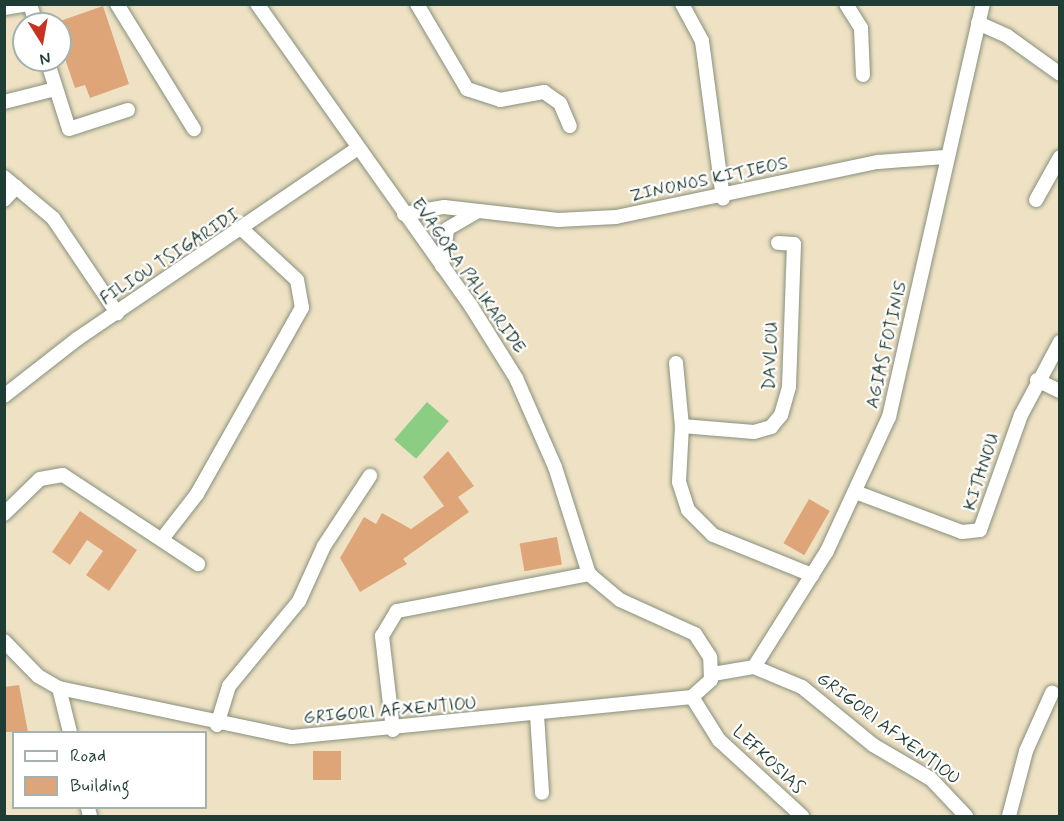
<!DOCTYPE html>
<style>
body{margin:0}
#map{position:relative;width:1064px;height:821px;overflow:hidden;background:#efe2c4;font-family:Mynerve,sans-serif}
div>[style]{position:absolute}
.green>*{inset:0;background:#8ccd84;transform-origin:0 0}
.building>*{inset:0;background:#dea678;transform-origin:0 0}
.roads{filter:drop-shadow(0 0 2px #87907c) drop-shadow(0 0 2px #87907c)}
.street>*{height:14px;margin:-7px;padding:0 7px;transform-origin:7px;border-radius:7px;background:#fff}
span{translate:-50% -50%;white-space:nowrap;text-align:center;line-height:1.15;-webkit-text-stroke:4.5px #fff;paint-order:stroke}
.street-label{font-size:18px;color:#1f3d34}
.frame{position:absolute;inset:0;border:6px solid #1f3d34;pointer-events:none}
.legend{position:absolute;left:12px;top:731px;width:195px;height:78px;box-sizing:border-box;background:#fff;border:2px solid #a5b1ae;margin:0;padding:8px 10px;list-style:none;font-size:18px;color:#1f3d34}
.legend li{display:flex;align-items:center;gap:12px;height:30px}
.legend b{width:30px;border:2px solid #a5b1ae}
.north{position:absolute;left:12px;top:12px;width:60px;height:60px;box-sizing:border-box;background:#fff;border:2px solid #a5b1ae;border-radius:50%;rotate:169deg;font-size:16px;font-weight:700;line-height:24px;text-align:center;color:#1f3d34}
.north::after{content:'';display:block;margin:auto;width:21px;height:27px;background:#c8321e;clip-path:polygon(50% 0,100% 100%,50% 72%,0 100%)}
</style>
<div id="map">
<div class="green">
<div style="left:427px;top:402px;width:29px;height:50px;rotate:41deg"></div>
</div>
<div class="building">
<div style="clip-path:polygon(103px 6px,129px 84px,90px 98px,85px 85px,75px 88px,60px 44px,60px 21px)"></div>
<div style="clip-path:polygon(448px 451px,474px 486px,458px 497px,469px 512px,403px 559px,407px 564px,360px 592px,340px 558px,364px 517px,376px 524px,382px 513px,411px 529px,444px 506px,423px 477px)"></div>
<div style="left:809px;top:499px;width:24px;height:51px;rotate:30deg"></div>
<div style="clip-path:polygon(80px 511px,137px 550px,109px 591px,86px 575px,103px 551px,87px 540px,70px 565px,52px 552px)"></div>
<div style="left:557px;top:537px;width:28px;height:38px;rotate:80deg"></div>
<div style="clip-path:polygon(19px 685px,28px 732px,4px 732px,4px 687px)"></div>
<div style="left:341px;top:751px;width:29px;height:28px;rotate:90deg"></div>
</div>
<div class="roads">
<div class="street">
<div style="left:30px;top:4px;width:21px;rotate:73deg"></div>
<div style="left:117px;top:4px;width:147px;rotate:58.4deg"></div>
<div style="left:417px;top:4px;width:99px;rotate:59.5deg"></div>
<div style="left:467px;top:89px;width:35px;rotate:18deg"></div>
<div style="left:500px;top:100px;width:45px;rotate:-10.3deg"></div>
<div style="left:544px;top:92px;width:19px;rotate:35deg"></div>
<div style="left:560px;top:103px;width:25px;rotate:67deg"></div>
<div style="left:682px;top:4px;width:42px;rotate:61.6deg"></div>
<div style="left:702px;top:41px;width:159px;rotate:82.4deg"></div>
<div style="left:846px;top:4px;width:28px;rotate:58deg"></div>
<div style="left:861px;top:28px;width:47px;rotate:87.6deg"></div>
<div style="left:4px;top:8px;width:26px;rotate:-9deg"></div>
<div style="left:978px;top:23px;width:32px;rotate:24deg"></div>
<div style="left:1007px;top:36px;width:65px;rotate:35.6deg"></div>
<div style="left:47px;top:60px;width:72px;rotate:72.3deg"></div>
<div style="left:69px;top:129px;width:62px;rotate:-17.9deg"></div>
<div style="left:4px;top:102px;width:53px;rotate:-14.3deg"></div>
<div style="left:4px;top:177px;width:64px;rotate:39.9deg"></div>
<div style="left:53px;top:218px;width:115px;rotate:56deg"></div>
<div style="left:4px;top:200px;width:18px;rotate:-47deg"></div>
<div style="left:1036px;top:200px;width:49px;rotate:-60.8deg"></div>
<div style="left:404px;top:214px;width:41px;rotate:-9.9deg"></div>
<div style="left:444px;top:207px;width:115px;rotate:6.5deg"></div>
<div style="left:558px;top:220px;width:58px;rotate:-3deg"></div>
<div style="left:616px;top:217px;width:268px;rotate:-11.9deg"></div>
<div style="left:878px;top:162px;width:67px;rotate:-4.3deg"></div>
<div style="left:442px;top:266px;width:37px;rotate:-82deg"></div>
<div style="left:447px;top:229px;width:34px;rotate:-30deg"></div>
<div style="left:676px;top:363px;width:63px;rotate:84.6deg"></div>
<div style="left:682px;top:426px;width:56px;rotate:93.1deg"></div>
<div style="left:679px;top:482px;width:29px;rotate:72deg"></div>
<div style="left:688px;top:510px;width:35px;rotate:45deg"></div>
<div style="left:713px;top:535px;width:107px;rotate:22deg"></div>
<div style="left:1037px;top:380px;width:25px;rotate:26deg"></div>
<div style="left:4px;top:396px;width:93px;rotate:-38deg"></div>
<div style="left:77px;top:339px;width:338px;rotate:-34.2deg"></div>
<div style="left:682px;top:426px;width:72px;rotate:4.8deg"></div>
<div style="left:754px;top:432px;width:18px;rotate:-16deg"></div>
<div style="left:771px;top:427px;width:16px;rotate:-50deg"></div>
<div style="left:781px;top:415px;width:29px;rotate:-74deg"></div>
<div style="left:789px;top:387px;width:143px;rotate:-88deg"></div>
<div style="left:794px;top:244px;width:16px;rotate:-176deg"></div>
<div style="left:858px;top:493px;width:111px;rotate:20.6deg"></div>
<div style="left:962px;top:532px;width:18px;rotate:-6deg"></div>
<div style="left:980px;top:530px;width:122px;rotate:-70.4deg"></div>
<div style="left:1021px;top:415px;width:83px;rotate:-61.9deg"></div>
<div style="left:4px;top:514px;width:50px;rotate:-44.2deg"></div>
<div style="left:40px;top:479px;width:23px;rotate:-10deg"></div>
<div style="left:63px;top:475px;width:162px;rotate:33.4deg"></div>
<div style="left:162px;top:539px;width:57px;rotate:-52.1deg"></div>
<div style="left:197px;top:494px;width:214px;rotate:-60.6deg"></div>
<div style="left:302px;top:308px;width:28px;rotate:-100deg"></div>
<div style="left:297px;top:280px;width:72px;rotate:-137.2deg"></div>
<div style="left:4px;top:641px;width:49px;rotate:45.8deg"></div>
<div style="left:38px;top:676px;width:24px;rotate:30deg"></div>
<div style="left:59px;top:688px;width:238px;rotate:11.9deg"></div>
<div style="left:292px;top:737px;width:402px;rotate:-5.7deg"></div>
<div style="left:692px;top:697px;width:25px;rotate:-42deg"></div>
<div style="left:711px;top:680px;width:23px;rotate:-92deg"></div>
<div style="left:710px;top:657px;width:27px;rotate:-123deg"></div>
<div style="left:695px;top:634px;width:82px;rotate:-155.6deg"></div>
<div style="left:620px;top:600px;width:40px;rotate:-140deg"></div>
<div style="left:589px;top:574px;width:112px;rotate:-107.6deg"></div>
<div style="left:555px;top:467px;width:97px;rotate:-113.7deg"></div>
<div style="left:516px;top:378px;width:85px;rotate:-122deg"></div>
<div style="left:471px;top:306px;width:370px;rotate:-125.3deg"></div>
<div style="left:754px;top:667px;width:137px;rotate:-57.8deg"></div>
<div style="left:827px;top:551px;width:148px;rotate:-65.2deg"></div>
<div style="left:889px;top:417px;width:424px;rotate:-77.2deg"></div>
<div style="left:713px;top:674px;width:42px;rotate:-9.7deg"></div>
<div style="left:754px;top:667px;width:52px;rotate:22.6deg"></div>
<div style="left:802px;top:687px;width:92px;rotate:39.2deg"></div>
<div style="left:873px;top:745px;width:67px;rotate:30.4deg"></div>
<div style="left:931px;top:779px;width:51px;rotate:46.6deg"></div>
<div style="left:59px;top:688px;width:45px;rotate:76deg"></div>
<div style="left:692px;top:697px;width:51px;rotate:57.9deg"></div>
<div style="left:719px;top:740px;width:113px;rotate:42.5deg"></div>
<div style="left:537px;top:715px;width:78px;rotate:86.3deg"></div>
<div style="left:217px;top:725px;width:41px;rotate:-72.9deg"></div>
<div style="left:229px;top:686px;width:110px;rotate:-50.5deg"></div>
<div style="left:299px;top:601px;width:60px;rotate:-65.6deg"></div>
<div style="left:324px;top:546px;width:84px;rotate:-56.7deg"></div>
<div style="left:393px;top:730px;width:95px;rotate:-96.7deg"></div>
<div style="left:382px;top:636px;width:29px;rotate:-59deg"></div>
<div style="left:397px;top:611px;width:196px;rotate:-10.9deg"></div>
<div style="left:88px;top:808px;width:8px;rotate:76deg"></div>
<div style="left:1009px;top:816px;width:67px;rotate:-75.3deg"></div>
<div style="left:1026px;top:751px;width:64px;rotate:-65.9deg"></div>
</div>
</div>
<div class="street-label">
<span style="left:709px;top:180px;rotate:-12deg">ZINONOS KITIEOS</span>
<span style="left:170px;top:257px;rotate:-33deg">FILIOU TSIGARIDI</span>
<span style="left:468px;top:276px;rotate:55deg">EVAGORA PALIKARIDE</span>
<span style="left:887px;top:345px;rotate:-77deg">AGIAS FOTINIS</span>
<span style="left:771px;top:356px;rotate:-87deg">DAVLOU</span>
<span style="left:982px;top:472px;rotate:-72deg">KITHNOU</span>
<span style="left:390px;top:711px;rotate:-5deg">GRIGORI AFXENTIOU</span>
<span style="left:888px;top:729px;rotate:37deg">GRIGORI AFXENTIOU</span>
<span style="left:768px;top:760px;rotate:43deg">LEFKOSIAS</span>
</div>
<div class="frame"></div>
<ul class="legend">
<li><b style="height:8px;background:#fff"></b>Road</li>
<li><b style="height:16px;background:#dea678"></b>Building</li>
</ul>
<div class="north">N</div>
</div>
